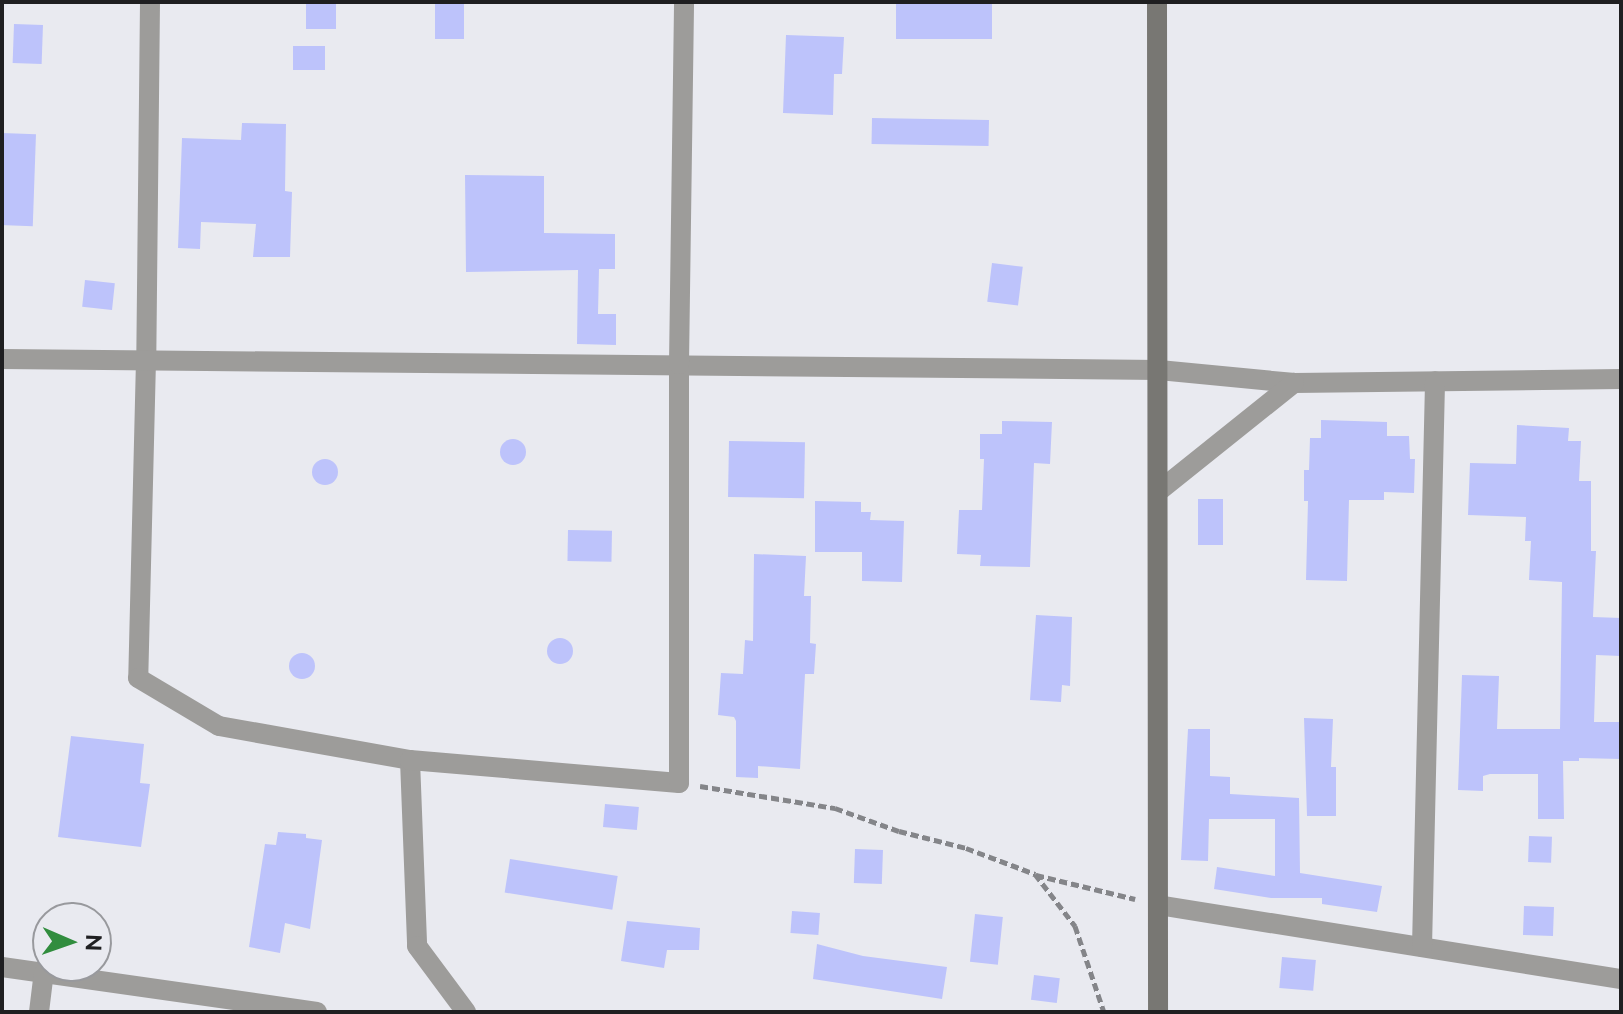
<!DOCTYPE html>
<style>
body{margin:0}
#map{position:relative;width:1623px;height:1014px;overflow:hidden;background:#e9eaf0;font-family:Raleway,sans-serif}
div>[style]{position:absolute}
.building>*{inset:0;background:#bdc3fb;transform-origin:0 0}
.round{border-radius:50%}
.path>*{height:5px;margin-top:-2.5px;transform-origin:0;background:repeating-linear-gradient(90deg,#848589 0 8px,transparent 0 12px)}
.minor>*{height:20px;margin:-10px;padding:0 10px;transform-origin:10px;border-radius:10px;background:#9d9c9a}
.secondary>*{height:20px;margin:-10px;padding:0 10px;transform-origin:10px;border-radius:10px;background:#787773}
span{translate:-50% -50%;white-space:nowrap;text-align:center;line-height:1.15;-webkit-text-stroke:7px #e9eaf0;paint-order:stroke}
.frame{position:absolute;inset:0;border:4px solid #1f1f21;pointer-events:none}
.north{position:absolute;left:32px;top:902px;width:80px;height:80px;box-sizing:border-box;background:#e9eaf0;border:2px solid #98999d;border-radius:50%;rotate:92deg;font-size:22px;font-weight:700;line-height:32px;text-align:center;color:#1f1f21}
.north::after{content:'';display:block;margin:auto;width:28px;height:36px;background:#318d3e;clip-path:polygon(50% 0,100% 100%,50% 72%,0 100%)}
</style>
<div id="map">
<div class="building">
<div style="left:306px;top:2px;width:30px;height:27px"></div>
<div style="left:435px;top:2px;width:29px;height:37px"></div>
<div style="left:896px;top:2px;width:96px;height:37px"></div>
<div style="left:14px;top:24px;width:29px;height:39px;rotate:2deg"></div>
<div style="clip-path:polygon(786px 35px,844px 37px,842px 74px,834px 74px,833px 115px,783px 113px)"></div>
<div style="left:293px;top:46px;width:32px;height:24px"></div>
<div style="left:872px;top:118px;width:117px;height:26px;rotate:1deg"></div>
<div style="clip-path:polygon(242px 123px,286px 124px,285px 191px,292px 192px,290px 257px,253px 257px,256px 224px,201px 222px,200px 249px,178px 248px,182px 138px,241px 140px)"></div>
<div style="left:2px;top:133px;width:34px;height:92px;rotate:2deg"></div>
<div style="clip-path:polygon(465px 175px,544px 176px,544px 233px,615px 234px,615px 269px,599px 269px,598px 314px,616px 314px,616px 345px,577px 344px,578px 270px,466px 272px)"></div>
<div style="left:992px;top:263px;width:31px;height:39px;rotate:7deg"></div>
<div style="left:85px;top:280px;width:30px;height:27px;rotate:6deg"></div>
<div style="clip-path:polygon(1321px 420px,1387px 422px,1387px 436px,1409px 436px,1410px 459px,1415px 459px,1414px 493px,1384px 492px,1384px 500px,1349px 500px,1347px 581px,1306px 580px,1308px 501px,1304px 501px,1304px 470px,1309px 470px,1310px 438px,1321px 438px)"></div>
<div style="clip-path:polygon(1002px 421px,1052px 422px,1050px 464px,1034px 463px,1030px 567px,980px 566px,981px 555px,957px 554px,959px 510px,982px 510px,984px 459px,980px 459px,980px 434px,1002px 434px)"></div>
<div style="clip-path:polygon(1517px 425px,1569px 428px,1568px 441px,1581px 441px,1579px 481px,1591px 481px,1591px 551px,1596px 551px,1593px 617px,1621px 618px,1621px 656px,1596px 655px,1594px 722px,1621px 722px,1621px 759px,1579px 758px,1579px 761px,1563px 761px,1564px 819px,1538px 819px,1538px 774px,1490px 774px,1483px 776px,1483px 791px,1458px 790px,1462px 675px,1499px 676px,1497px 729px,1560px 729px,1562px 582px,1529px 580px,1531px 541px,1525px 541px,1526px 517px,1468px 515px,1470px 463px,1516px 464px)"></div>
<div class="round" style="left:500px;top:439px;width:26px;height:26px"></div>
<div style="left:729px;top:441px;width:76px;height:56px;rotate:1deg"></div>
<div class="round" style="left:312px;top:459px;width:26px;height:26px"></div>
<div style="left:1198px;top:499px;width:25px;height:46px"></div>
<div style="clip-path:polygon(815px 501px,861px 502px,861px 512px,871px 512px,870px 520px,904px 521px,902px 582px,862px 581px,862px 552px,815px 552px)"></div>
<div style="left:568px;top:530px;width:44px;height:31px;rotate:1deg"></div>
<div style="clip-path:polygon(754px 554px,806px 556px,804px 596px,811px 596px,810px 643px,816px 644px,814px 674px,805px 674px,800px 769px,758px 766px,758px 778px,736px 777px,736px 721px,734px 717px,718px 715px,721px 673px,743px 674px,745px 640px,753px 641px)"></div>
<div style="clip-path:polygon(1036px 615px,1072px 617px,1070px 686px,1062px 685px,1061px 702px,1030px 700px)"></div>
<div class="round" style="left:547px;top:638px;width:26px;height:26px"></div>
<div class="round" style="left:289px;top:653px;width:26px;height:26px"></div>
<div style="clip-path:polygon(1304px 718px,1333px 719px,1331px 767px,1336px 767px,1336px 816px,1307px 816px)"></div>
<div style="clip-path:polygon(1188px 729px,1210px 729px,1210px 776px,1230px 777px,1230px 794px,1299px 798px,1300px 873px,1382px 886px,1377px 912px,1322px 904px,1322px 898px,1271px 898px,1214px 889px,1217px 867px,1275px 876px,1275px 819px,1209px 819px,1208px 861px,1181px 860px)"></div>
<div style="clip-path:polygon(71px 736px,144px 744px,140px 783px,150px 784px,141px 847px,58px 837px)"></div>
<div style="left:605px;top:804px;width:34px;height:23px;rotate:5deg"></div>
<div style="clip-path:polygon(278px 832px,306px 834px,306px 838px,322px 840px,310px 929px,285px 923px,280px 953px,249px 947px,265px 844px,276px 845px)"></div>
<div style="left:1529px;top:836px;width:23px;height:26px;rotate:2deg"></div>
<div style="left:855px;top:849px;width:28px;height:34px;rotate:2deg"></div>
<div style="left:510px;top:859px;width:109px;height:34px;rotate:9deg"></div>
<div style="left:1524px;top:906px;width:30px;height:29px;rotate:2deg"></div>
<div style="left:792px;top:911px;width:28px;height:22px;rotate:4deg"></div>
<div style="left:975px;top:914px;width:28px;height:48px;rotate:6deg"></div>
<div style="clip-path:polygon(627px 921px,700px 928px,699px 950px,667px 950px,664px 968px,621px 961px)"></div>
<div style="clip-path:polygon(817px 944px,863px 956px,947px 967px,942px 999px,813px 979px)"></div>
<div style="left:1282px;top:957px;width:34px;height:31px;rotate:5deg"></div>
<div style="left:1034px;top:975px;width:26px;height:25px;rotate:7deg"></div>
</div>
<div class="path">
<div style="left:700px;top:786px;width:137px;rotate:9.3deg"></div>
<div style="left:835px;top:808px;width:68px;rotate:19.8deg"></div>
<div style="left:899px;top:831px;width:69px;rotate:14.2deg"></div>
<div style="left:966px;top:848px;width:74px;rotate:20.6deg"></div>
<div style="left:1035px;top:874px;width:66px;rotate:52.4deg"></div>
<div style="left:1075px;top:926px;width:91px;rotate:71.4deg"></div>
<div style="left:1036px;top:875px;width:102px;rotate:13.6deg"></div>
</div>
<div class="minor">
<div style="left:150px;top:2px;width:358px;rotate:90.6deg"></div>
<div style="left:146px;top:360px;width:318px;rotate:91.4deg"></div>
<div style="left:138px;top:678px;width:94px;rotate:30.7deg"></div>
<div style="left:219px;top:726px;width:194px;rotate:10.1deg"></div>
<div style="left:410px;top:760px;width:186px;rotate:87.8deg"></div>
<div style="left:417px;top:946px;width:82px;rotate:53.4deg"></div>
<div style="left:2px;top:359px;width:1157px;rotate:0.54deg"></div>
<div style="left:1159px;top:370px;width:136px;rotate:5.5deg"></div>
<div style="left:1294px;top:383px;width:327px;rotate:-0.7deg"></div>
<div style="left:1159px;top:491px;width:173px;rotate:-38.7deg"></div>
<div style="left:410px;top:760px;width:270px;rotate:4.9deg"></div>
<div style="left:679px;top:783px;width:419px;rotate:-90deg"></div>
<div style="left:679px;top:364px;width:362px;rotate:-89.2deg"></div>
<div style="left:1158px;top:905px;width:469px;rotate:9.1deg"></div>
<div style="left:1422px;top:947px;width:566px;rotate:-88.68deg"></div>
<div style="left:2px;top:967px;width:318px;rotate:8.1deg"></div>
<div style="left:39px;top:1012px;width:39px;rotate:-83deg"></div>
</div>
<div class="secondary">
<div style="left:1157px;top:2px;width:1010px;rotate:89.94deg"></div>
</div>
<div class="frame"></div>
<div class="north">N</div>
</div>
